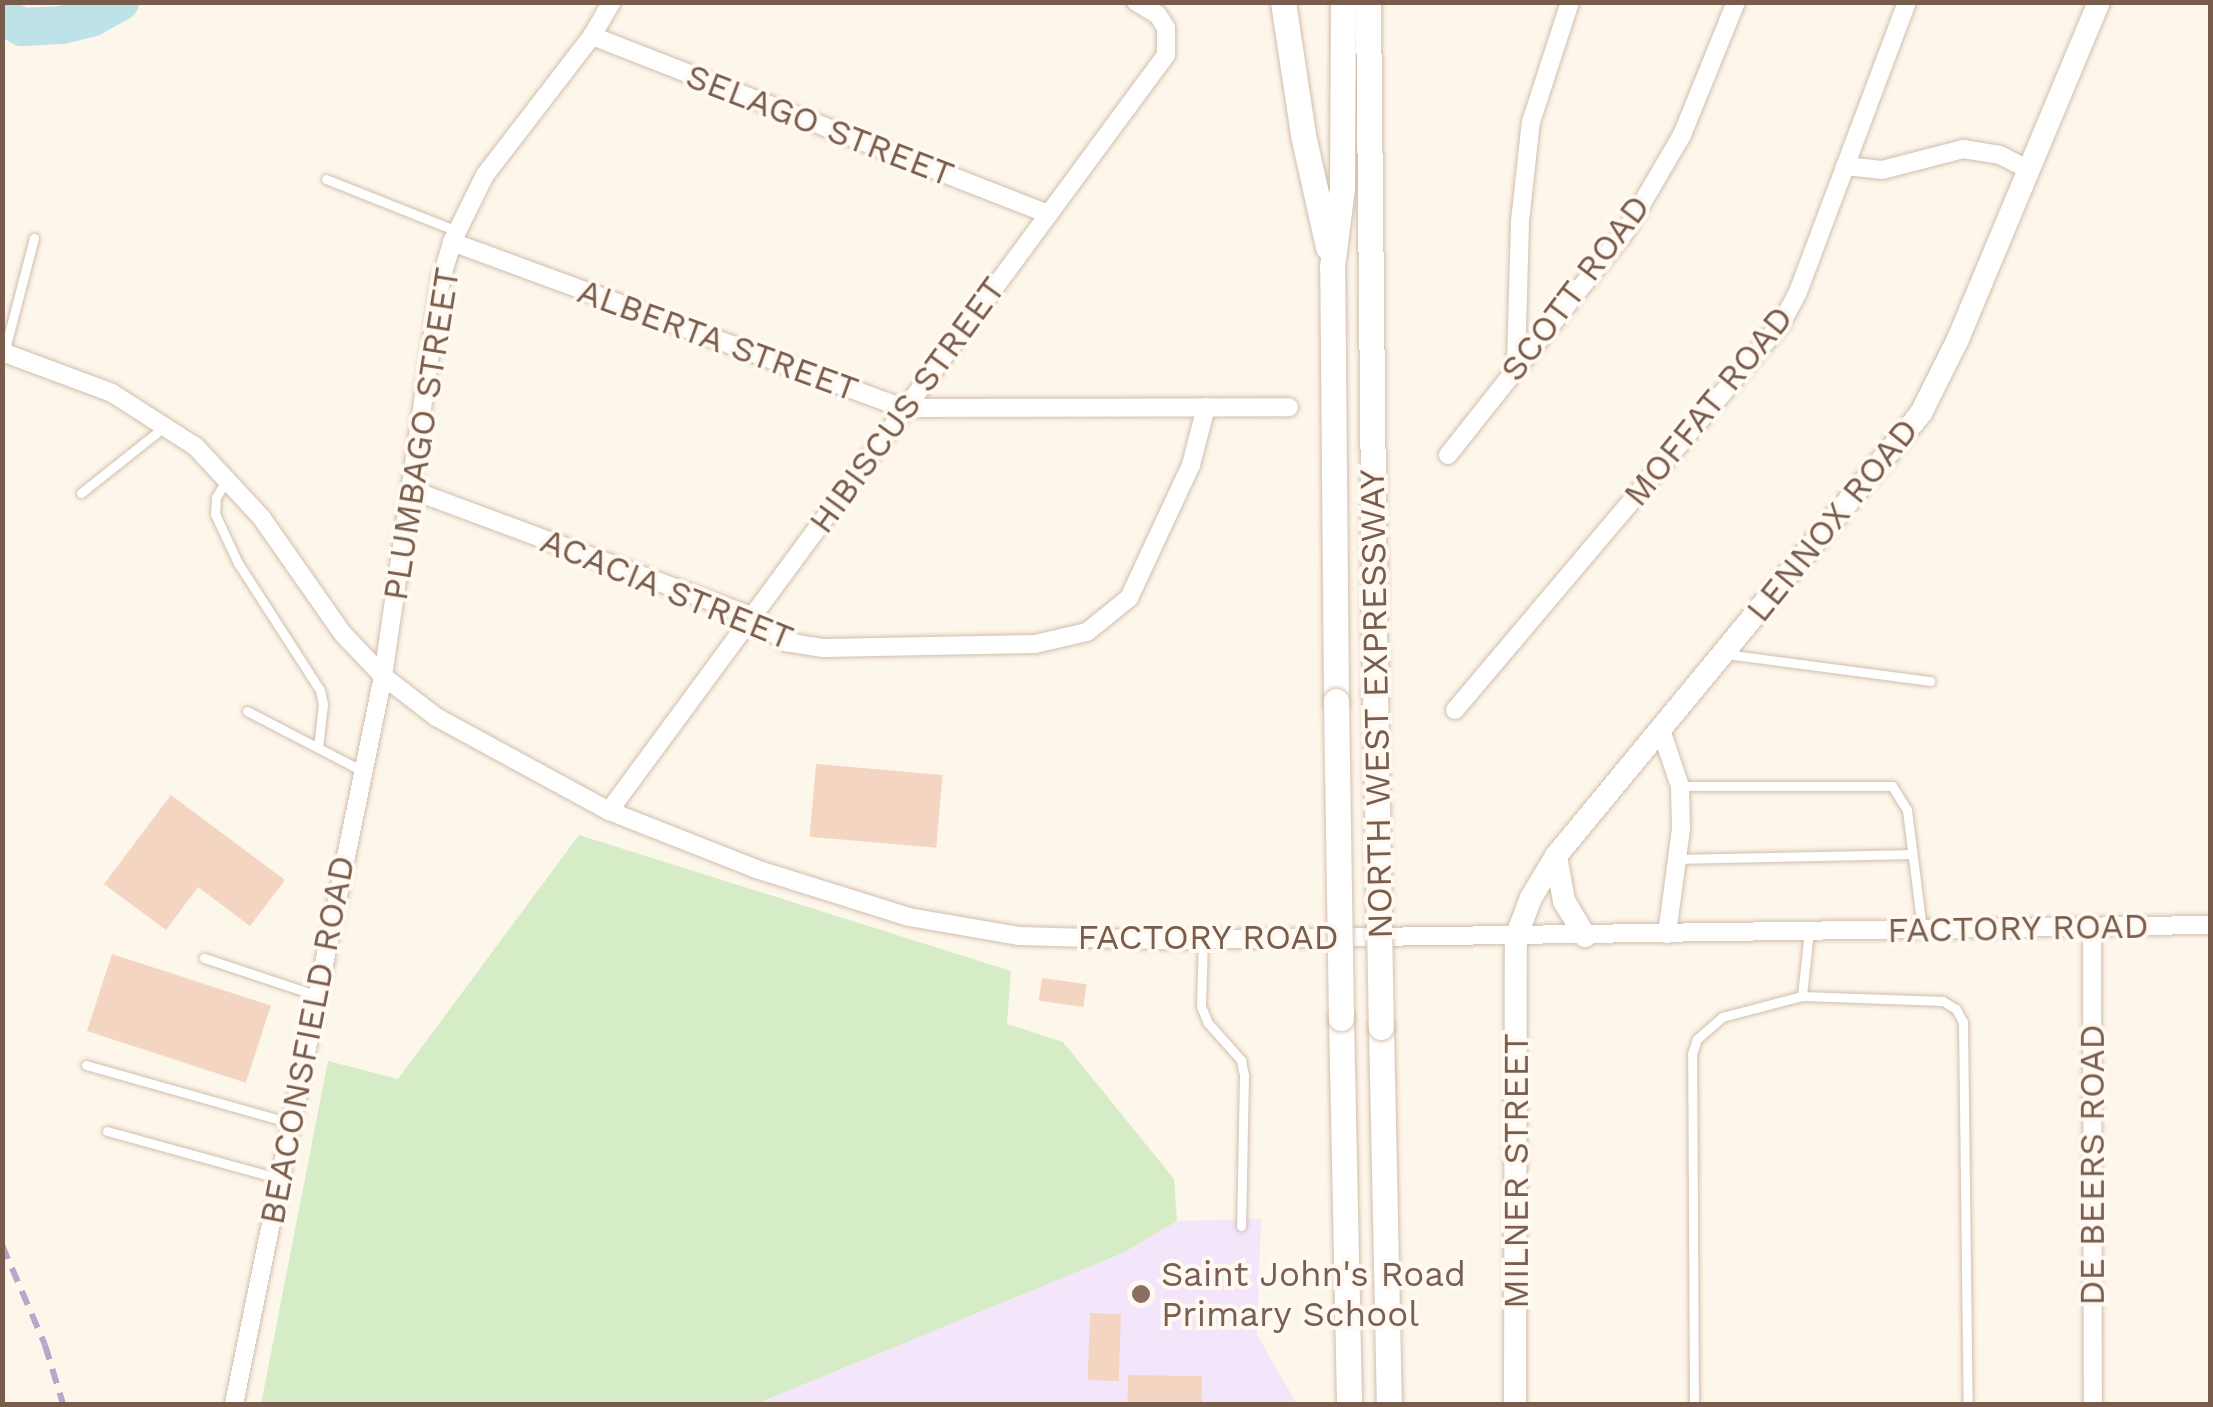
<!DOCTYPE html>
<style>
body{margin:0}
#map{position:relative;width:2213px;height:1407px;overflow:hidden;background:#fdf6ea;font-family:"Work Sans",sans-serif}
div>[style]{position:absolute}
.education>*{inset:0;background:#f3e6fa}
.green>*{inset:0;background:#d6ecc7}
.river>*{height:38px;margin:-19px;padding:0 19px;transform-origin:19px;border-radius:19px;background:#bde2e8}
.building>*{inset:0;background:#f3d5c1;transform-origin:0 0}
.roads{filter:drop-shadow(0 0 2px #d0beae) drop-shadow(0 0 2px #d0beae)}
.service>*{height:9px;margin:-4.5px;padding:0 4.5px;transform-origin:4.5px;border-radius:4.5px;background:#fff}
.minor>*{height:18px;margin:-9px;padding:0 9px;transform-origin:9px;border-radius:9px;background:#fff}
.tertiary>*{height:22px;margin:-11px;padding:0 11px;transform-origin:11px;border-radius:11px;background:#fff}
.secondary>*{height:25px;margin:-12.5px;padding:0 12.5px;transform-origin:12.5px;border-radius:12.5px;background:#fff}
.rail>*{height:6px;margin-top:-3px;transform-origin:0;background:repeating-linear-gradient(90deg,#b9a6c9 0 15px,transparent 0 25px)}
.bridges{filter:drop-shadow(0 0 2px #d6c0ae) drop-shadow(0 0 2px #d6c0ae)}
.secondary-bridge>*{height:25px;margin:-12.5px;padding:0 12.5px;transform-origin:12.5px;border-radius:12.5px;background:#fff}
.dots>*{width:28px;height:28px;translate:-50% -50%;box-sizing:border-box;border:5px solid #fff9f1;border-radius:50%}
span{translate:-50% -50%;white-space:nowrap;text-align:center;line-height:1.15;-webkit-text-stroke:8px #fff9f1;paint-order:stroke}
.street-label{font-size:35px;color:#795c4c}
.education-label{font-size:35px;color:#785e54}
.left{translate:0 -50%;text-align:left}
.frame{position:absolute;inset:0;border:5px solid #795c4c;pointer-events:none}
</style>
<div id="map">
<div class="education">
<div style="clip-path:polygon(1261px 1219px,1257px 1335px,1297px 1404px,756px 1404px,1123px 1253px,1177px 1221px)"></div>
</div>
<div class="green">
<div style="clip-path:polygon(579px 835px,1011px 971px,1007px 1024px,1063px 1042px,1174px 1179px,1177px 1221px,1123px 1253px,756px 1404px,261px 1404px,328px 1061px,398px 1079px)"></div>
</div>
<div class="river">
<div style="left:2px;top:16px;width:23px;rotate:29deg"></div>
<div style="left:22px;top:27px;width:40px;rotate:-2.9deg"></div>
<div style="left:62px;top:25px;width:32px;rotate:-14deg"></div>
<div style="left:93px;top:17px;width:31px;rotate:-29deg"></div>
</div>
<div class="building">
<div style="left:816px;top:764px;width:127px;height:73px;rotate:5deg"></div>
<div style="clip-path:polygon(171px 795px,285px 880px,250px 926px,198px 887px,166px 930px,104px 884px)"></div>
<div style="left:112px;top:954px;width:167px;height:81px;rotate:18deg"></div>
<div style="left:1042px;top:978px;width:45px;height:23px;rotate:8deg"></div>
<div style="left:1090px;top:1313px;width:31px;height:67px;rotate:2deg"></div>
<div style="left:1128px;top:1375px;width:74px;height:29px;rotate:1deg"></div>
</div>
<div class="roads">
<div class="service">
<div style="left:326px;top:179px;width:141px;rotate:21.7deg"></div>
<div style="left:4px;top:353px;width:119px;rotate:-75.4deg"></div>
<div style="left:227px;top:480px;width:20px;rotate:123deg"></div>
<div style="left:216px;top:497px;width:17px;rotate:93deg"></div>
<div style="left:215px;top:514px;width:54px;rotate:64.9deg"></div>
<div style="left:238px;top:563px;width:151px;rotate:57.2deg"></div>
<div style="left:320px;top:690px;width:14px;rotate:78deg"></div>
<div style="left:323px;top:704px;width:44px;rotate:96.5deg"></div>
<div style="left:81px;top:493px;width:106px;rotate:-38.5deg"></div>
<div style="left:1725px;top:654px;width:207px;rotate:7.5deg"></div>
<div style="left:247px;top:711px;width:128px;rotate:27.4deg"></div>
<div style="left:1680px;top:786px;width:212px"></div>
<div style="left:1892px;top:786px;width:28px;rotate:58deg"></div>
<div style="left:1907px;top:810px;width:120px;rotate:82.8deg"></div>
<div style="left:1678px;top:859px;width:233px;rotate:-1.2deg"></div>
<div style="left:1203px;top:939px;width:67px;rotate:91.7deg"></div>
<div style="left:1201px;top:1006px;width:18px;rotate:68deg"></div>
<div style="left:1208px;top:1023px;width:50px;rotate:48.3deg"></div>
<div style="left:1241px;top:1060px;width:15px;rotate:79deg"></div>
<div style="left:1244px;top:1075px;width:151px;rotate:91.1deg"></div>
<div style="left:204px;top:958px;width:117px;rotate:18.4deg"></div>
<div style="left:1802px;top:996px;width:65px;rotate:-83.9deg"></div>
<div style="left:86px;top:1065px;width:213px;rotate:15.8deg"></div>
<div style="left:107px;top:1131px;width:180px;rotate:15.4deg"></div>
<div style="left:1694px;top:1404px;width:350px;rotate:-90.3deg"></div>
<div style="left:1692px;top:1054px;width:16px;rotate:-72deg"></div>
<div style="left:1697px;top:1039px;width:33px;rotate:-41deg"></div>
<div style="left:1722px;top:1017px;width:83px;rotate:-14.7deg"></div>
<div style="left:1802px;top:996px;width:141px;rotate:2deg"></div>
<div style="left:1943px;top:1001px;width:15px;rotate:32deg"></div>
<div style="left:1956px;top:1009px;width:15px;rotate:62deg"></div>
<div style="left:1963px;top:1022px;width:382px;rotate:89.3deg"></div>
</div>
<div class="minor">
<div style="left:592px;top:36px;width:490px;rotate:21.3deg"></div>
<div style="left:1845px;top:166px;width:37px;rotate:6deg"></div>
<div style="left:1882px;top:170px;width:84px;rotate:-14.5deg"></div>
<div style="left:1963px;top:149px;width:37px;rotate:9deg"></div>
<div style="left:2000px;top:155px;width:34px;rotate:27deg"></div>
<div style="left:452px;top:242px;width:481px;rotate:20.2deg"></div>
<div style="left:903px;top:408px;width:386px;rotate:-0.1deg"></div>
<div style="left:2px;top:352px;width:117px;rotate:20.4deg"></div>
<div style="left:112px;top:393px;width:100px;rotate:32.7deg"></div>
<div style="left:196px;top:447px;width:96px;rotate:47.1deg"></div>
<div style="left:261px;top:517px;width:143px;rotate:55deg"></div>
<div style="left:343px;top:634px;width:58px;rotate:46.4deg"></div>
<div style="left:383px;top:676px;width:67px;rotate:37.7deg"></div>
<div style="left:436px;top:717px;width:197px;rotate:28.5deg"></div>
<div style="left:609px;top:811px;width:158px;rotate:21.5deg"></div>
<div style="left:756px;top:869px;width:160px;rotate:17.4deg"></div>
<div style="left:909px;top:917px;width:112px;rotate:9.8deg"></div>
<div style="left:1019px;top:936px;width:140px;rotate:1.6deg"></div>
<div style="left:1159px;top:940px;width:1051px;rotate:-0.82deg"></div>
<div style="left:1516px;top:365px;width:144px;rotate:-88.4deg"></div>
<div style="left:1520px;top:221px;width:100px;rotate:-83.7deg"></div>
<div style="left:1531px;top:122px;width:126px;rotate:-72deg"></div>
<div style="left:1448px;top:455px;width:288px;rotate:-51.6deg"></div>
<div style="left:1627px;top:229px;width:109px;rotate:-59.7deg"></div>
<div style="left:1682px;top:135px;width:144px;rotate:-67.9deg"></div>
<div style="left:412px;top:490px;width:364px;rotate:20.4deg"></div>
<div style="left:753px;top:617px;width:41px;rotate:38deg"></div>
<div style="left:785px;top:642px;width:39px;rotate:9deg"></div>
<div style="left:824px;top:648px;width:211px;rotate:-1.1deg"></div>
<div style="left:1035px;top:644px;width:53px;rotate:-13deg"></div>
<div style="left:1087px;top:632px;width:54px;rotate:-39deg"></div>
<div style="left:1129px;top:598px;width:147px;rotate:-65deg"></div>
<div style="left:1191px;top:465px;width:60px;rotate:-75.5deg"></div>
<div style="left:1455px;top:710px;width:505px;rotate:-49.82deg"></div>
<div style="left:1781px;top:324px;width:36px;rotate:-62deg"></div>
<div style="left:1798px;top:292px;width:310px;rotate:-69.4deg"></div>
<div style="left:1661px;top:730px;width:59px;rotate:71.3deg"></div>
<div style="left:1680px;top:786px;width:43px;rotate:88.7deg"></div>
<div style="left:1681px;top:829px;width:106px;rotate:97.6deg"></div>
<div style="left:609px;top:811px;width:939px;rotate:-53.62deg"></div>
<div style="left:1166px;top:55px;width:27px;rotate:-90deg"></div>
<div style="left:1166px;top:28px;width:15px;rotate:-122deg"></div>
<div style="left:1158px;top:15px;width:26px;rotate:-149deg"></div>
<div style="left:2092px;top:926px;width:478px;rotate:89.9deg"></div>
<div style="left:234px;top:1404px;width:743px;rotate:-78.43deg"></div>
<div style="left:383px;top:676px;width:401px;rotate:-81.7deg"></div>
<div style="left:441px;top:279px;width:39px;rotate:-73deg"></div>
<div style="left:452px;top:242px;width:75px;rotate:-63.8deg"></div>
<div style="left:485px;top:175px;width:175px;rotate:-52.4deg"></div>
<div style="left:592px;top:36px;width:39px;rotate:-60deg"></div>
</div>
<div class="tertiary">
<div style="left:1556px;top:856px;width:46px;rotate:79.9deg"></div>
<div style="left:1564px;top:901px;width:41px;rotate:59deg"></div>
<div style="left:1515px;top:1404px;width:467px;rotate:-89.9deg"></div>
<div style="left:1516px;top:937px;width:42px;rotate:-69deg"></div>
<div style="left:1531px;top:898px;width:49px;rotate:-59.2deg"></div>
<div style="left:1556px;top:856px;width:574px;rotate:-50.51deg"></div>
<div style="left:1921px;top:413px;width:83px;rotate:-63.4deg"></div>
<div style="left:1958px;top:339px;width:365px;rotate:-67.3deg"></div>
</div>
<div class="secondary">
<div style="left:1283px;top:2px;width:134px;rotate:81.4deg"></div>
<div style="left:1303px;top:135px;width:115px;rotate:77.4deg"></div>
<div style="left:1368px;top:2px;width:690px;rotate:89.42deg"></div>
<div style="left:1336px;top:701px;width:434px;rotate:-90.5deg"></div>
<div style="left:1332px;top:267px;width:80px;rotate:-82.8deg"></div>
<div style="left:1342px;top:188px;width:186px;rotate:-89.7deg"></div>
<div style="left:1341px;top:1018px;width:386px;rotate:88.8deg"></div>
<div style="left:1381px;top:1027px;width:377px;rotate:88.8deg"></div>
</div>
</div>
<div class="rail">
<div style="left:2px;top:1245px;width:109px;rotate:66.7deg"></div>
<div style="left:45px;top:1345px;width:62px;rotate:73deg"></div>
</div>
<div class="bridges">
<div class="secondary-bridge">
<div style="left:1375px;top:692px;width:335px;rotate:89deg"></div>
<div style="left:1336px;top:701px;width:317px;rotate:89.1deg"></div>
</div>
</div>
<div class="dots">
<div style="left:1141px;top:1294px;background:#8d6e63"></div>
</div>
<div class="street-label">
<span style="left:820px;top:125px;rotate:21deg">SELAGO STREET</span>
<span style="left:1575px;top:288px;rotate:-53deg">SCOTT ROAD</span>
<span style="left:718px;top:340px;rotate:20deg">ALBERTA STREET</span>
<span style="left:907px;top:405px;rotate:-54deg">HIBISCUS STREET</span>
<span style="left:1708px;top:406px;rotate:-51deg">MOFFAT ROAD</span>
<span style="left:421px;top:434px;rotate:-81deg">PLUMBAGO STREET</span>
<span style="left:1832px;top:520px;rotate:-51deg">LENNOX ROAD</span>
<span style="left:667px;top:589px;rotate:22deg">ACACIA STREET</span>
<span style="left:1376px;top:704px;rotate:-91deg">NORTH WEST EXPRESSWAY</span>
<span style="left:2018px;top:928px;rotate:-1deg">FACTORY ROAD</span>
<span style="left:1208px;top:937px">FACTORY ROAD</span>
<span style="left:307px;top:1040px;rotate:-79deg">BEACONSFIELD ROAD</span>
<span style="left:2092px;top:1165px;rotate:-90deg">DE BEERS ROAD</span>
<span style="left:1516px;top:1171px;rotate:-90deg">MILNER STREET</span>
</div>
<div class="education-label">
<span class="left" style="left:1161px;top:1294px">Saint John's Road<br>Primary School</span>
</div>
<div class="frame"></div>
</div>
